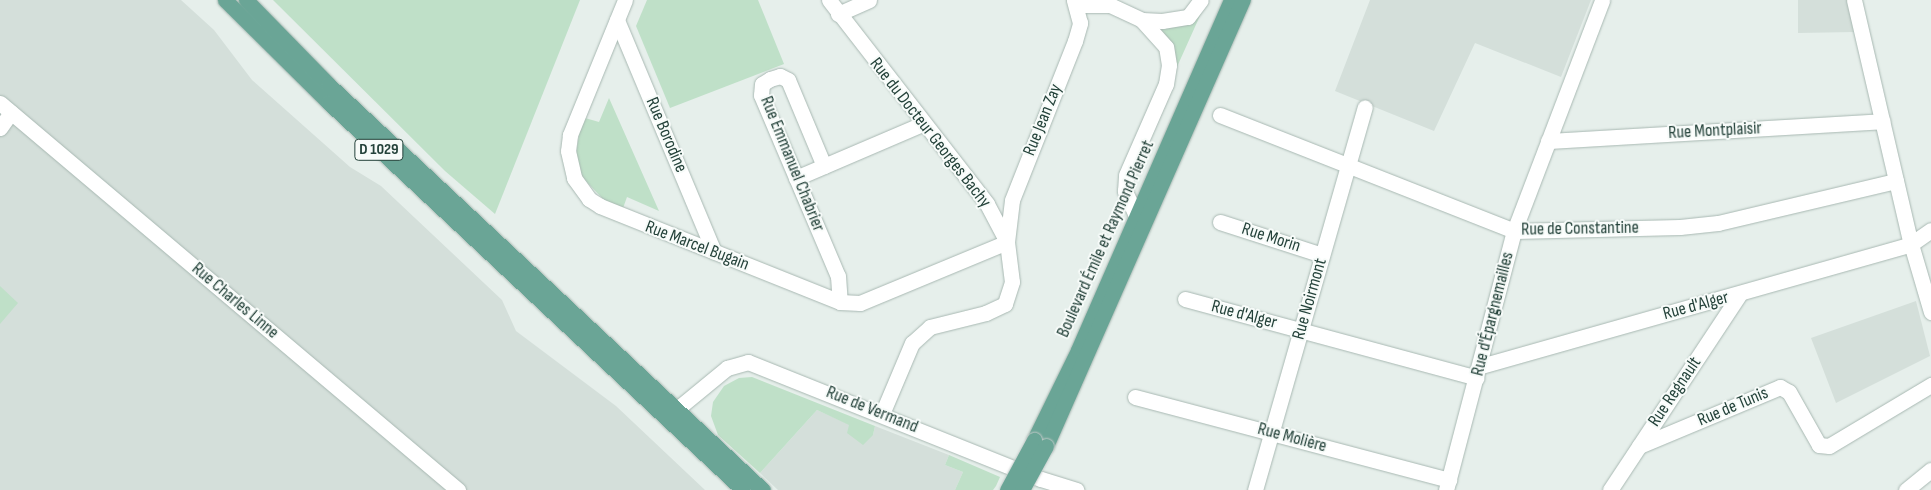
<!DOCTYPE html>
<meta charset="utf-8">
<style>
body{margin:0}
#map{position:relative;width:1931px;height:490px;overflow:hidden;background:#e6efeb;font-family:"Sofia Sans Condensed",sans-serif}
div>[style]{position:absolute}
.built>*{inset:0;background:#d4dfda}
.green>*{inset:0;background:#bfe0c8}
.roads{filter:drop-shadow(0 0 1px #a8b8b2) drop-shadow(0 0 1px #a8b8b2)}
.street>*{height:15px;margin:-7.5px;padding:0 7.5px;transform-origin:7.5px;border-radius:7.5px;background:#fff}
.secondary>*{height:15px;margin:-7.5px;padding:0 7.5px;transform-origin:7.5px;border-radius:7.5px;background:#fff}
.primary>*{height:15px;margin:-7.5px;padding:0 7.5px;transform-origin:7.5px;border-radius:7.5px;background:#6aa596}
.bridges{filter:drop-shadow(0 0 1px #c2cac8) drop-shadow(0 0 1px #c2cac8)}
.primary-bridge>*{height:15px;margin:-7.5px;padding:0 7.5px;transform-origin:7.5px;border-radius:7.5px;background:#6aa596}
span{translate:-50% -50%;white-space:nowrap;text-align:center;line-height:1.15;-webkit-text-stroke:4px #f7fbf9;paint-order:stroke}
.shield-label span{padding:1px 4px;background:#f7fbf9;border:1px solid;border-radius:4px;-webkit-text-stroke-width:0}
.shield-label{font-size:16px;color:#24423a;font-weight:700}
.street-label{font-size:18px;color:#24423a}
</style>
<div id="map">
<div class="built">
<div style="clip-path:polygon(0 0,181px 0,214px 30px,252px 80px,350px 167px,381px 186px,502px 300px,516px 331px,616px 406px,705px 490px,0 490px)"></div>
<div style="clip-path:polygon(1370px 0,1591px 0,1561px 77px,1475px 43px,1434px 131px,1335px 91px)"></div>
<div style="clip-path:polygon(1798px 0,1847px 0,1854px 32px,1798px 33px)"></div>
<div style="clip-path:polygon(1916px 301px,1930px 356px,1836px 403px,1811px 338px)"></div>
<div style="clip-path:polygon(817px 410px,873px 435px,875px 426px,949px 455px,945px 465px,963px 472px,955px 490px,778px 490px,760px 473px)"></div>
</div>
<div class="green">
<div style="clip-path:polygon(273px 0,580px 0,495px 214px,445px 171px)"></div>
<div style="clip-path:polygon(647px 0,758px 0,784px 64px,670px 108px,636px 26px)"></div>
<div style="clip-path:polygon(1203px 9px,1172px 78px,1172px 49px,1160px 27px)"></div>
<div style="clip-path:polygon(609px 98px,659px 211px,627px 197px,622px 211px,605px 201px,582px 177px,576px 154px,580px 129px,585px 118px,599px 122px)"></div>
<div style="clip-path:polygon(0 286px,18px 303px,0 324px)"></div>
<div style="clip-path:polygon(752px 377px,875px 426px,873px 435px,863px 445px,847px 433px,849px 425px,817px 410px,760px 473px,718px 435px,711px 416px,713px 402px,724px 386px,739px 378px)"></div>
<div style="clip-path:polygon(949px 455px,1000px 477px,996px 486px,993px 490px,955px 490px,963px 472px,945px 465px)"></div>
</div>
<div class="roads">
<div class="street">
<div style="left:625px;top:0;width:146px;rotate:112.2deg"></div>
<div style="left:570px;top:135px;width:16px;rotate:97deg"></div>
<div style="left:568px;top:151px;width:28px;rotate:77deg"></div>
<div style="left:574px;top:178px;width:26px;rotate:54deg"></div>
<div style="left:589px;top:199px;width:13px;rotate:32deg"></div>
<div style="left:600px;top:206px;width:258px;rotate:21.8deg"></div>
<div style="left:840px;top:302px;width:20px;rotate:3deg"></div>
<div style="left:860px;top:303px;width:159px;rotate:-22.5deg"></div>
<div style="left:829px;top:0;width:258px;rotate:52.2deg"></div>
<div style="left:987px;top:204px;width:43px;rotate:62.2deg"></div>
<div style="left:1007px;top:242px;width:40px;rotate:82.9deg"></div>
<div style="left:1012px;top:282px;width:23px;rotate:108deg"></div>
<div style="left:1005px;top:304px;width:21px;rotate:155deg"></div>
<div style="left:986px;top:313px;width:58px;rotate:166deg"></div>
<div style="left:930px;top:327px;width:24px;rotate:138deg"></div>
<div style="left:912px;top:343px;width:77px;rotate:112.9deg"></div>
<div style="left:1077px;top:5px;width:33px"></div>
<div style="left:1110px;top:5px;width:35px;rotate:25deg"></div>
<div style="left:1142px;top:20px;width:20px;rotate:3deg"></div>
<div style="left:1162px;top:21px;width:26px;rotate:-9deg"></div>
<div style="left:1188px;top:17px;width:21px;rotate:-53deg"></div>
<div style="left:838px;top:14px;width:34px;rotate:-24deg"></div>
<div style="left:617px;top:20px;width:251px;rotate:67.3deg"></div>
<div style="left:0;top:103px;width:600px;rotate:40.2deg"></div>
<div style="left:1220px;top:115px;width:316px;rotate:21.5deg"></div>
<div style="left:1514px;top:231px;width:166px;rotate:-1.4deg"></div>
<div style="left:1680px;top:227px;width:38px;rotate:-6deg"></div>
<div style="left:1718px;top:223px;width:183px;rotate:-13.3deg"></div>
<div style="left:0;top:128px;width:19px;rotate:-55deg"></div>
<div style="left:1548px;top:141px;width:335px;rotate:-3.4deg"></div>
<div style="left:824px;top:166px;width:93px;rotate:-112.7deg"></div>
<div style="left:788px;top:80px;width:9px;rotate:-153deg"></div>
<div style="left:780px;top:76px;width:10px;rotate:163deg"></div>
<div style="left:770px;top:79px;width:9px;rotate:148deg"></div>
<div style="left:762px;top:84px;width:11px;rotate:95deg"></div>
<div style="left:761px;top:95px;width:197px;rotate:67deg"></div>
<div style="left:838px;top:276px;width:26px;rotate:86deg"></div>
<div style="left:796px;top:178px;width:137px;rotate:-23.2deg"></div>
<div style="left:1137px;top:218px;width:30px;rotate:-114deg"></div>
<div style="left:1125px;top:191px;width:16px;rotate:-86deg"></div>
<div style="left:1126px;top:175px;width:99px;rotate:-66.3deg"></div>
<div style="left:1166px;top:84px;width:19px;rotate:-81deg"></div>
<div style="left:1169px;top:65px;width:18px;rotate:-99deg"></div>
<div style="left:1166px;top:47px;width:36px;rotate:-132deg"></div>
<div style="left:1220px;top:222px;width:107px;rotate:17.9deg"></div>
<div style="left:1007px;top:242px;width:42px;rotate:-83.2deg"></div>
<div style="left:1012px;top:200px;width:171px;rotate:-68.4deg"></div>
<div style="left:1075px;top:41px;width:19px;rotate:-74deg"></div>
<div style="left:1080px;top:23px;width:24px;rotate:-105deg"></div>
<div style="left:1185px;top:299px;width:302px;rotate:15.1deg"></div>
<div style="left:1481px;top:366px;width:447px;rotate:-15.8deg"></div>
<div style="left:1911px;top:244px;width:24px;rotate:-35deg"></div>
<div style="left:1135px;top:397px;width:325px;rotate:14.8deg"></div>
<div style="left:677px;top:409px;width:65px;rotate:-39.4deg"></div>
<div style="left:727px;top:368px;width:22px;rotate:-16deg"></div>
<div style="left:748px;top:362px;width:315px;rotate:21.8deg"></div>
<div style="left:1041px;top:479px;width:37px;rotate:17deg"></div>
<div style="left:1639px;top:446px;width:153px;rotate:-22.7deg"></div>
<div style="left:1780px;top:387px;width:10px;rotate:29deg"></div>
<div style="left:1789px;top:392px;width:61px;rotate:60.5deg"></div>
<div style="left:1819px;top:445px;width:10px;rotate:6deg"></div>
<div style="left:1829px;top:446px;width:119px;rotate:-30.9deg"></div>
<div style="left:1255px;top:490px;width:398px;rotate:-74deg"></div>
<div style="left:1446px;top:490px;width:268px;rotate:-75.3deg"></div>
<div style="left:1514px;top:231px;width:247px;rotate:-69.1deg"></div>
<div style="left:1610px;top:490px;width:234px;rotate:-56.5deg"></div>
<div style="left:1906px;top:490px;width:32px;rotate:-39deg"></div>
</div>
<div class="secondary">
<div style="left:1854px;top:0;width:251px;rotate:76.9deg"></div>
<div style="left:1911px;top:244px;width:71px;rotate:73.6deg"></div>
</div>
<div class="primary">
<div style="left:225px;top:0;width:145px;rotate:44.7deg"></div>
<div style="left:328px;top:102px;width:568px;rotate:43.07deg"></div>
<div style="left:246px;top:0;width:117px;rotate:45.7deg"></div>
<div style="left:328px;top:84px;width:595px;rotate:43.03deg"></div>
<div style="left:1034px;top:440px;width:100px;rotate:-63.9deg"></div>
<div style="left:1078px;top:350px;width:382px;rotate:-66.4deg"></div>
<div style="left:1046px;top:446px;width:488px;rotate:-66.2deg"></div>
</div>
</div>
<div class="bridges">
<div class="primary-bridge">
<div style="left:1007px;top:490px;width:57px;rotate:-61.6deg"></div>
<div style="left:1022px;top:490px;width:50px;rotate:-61.4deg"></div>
</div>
</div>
<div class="shield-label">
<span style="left:379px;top:150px">D 1029</span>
</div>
<div class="street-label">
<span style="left:1043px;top:120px;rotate:-68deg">Rue Jean Zay</span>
<span style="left:1715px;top:131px;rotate:-3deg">Rue Montplaisir</span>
<span style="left:930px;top:133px;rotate:52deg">Rue du Docteur Georges Bachy</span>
<span style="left:666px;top:135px;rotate:67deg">Rue Borodine</span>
<span style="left:792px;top:164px;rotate:68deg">Rue Emmanuel Chabrier</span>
<span style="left:1580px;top:229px;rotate:-1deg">Rue de Constantine</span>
<span style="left:1271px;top:238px;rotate:18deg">Rue Morin</span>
<span style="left:1106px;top:239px;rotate:-66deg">Boulevard Émile et Raymond Pierret</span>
<span style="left:697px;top:246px;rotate:21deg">Rue Marcel Bugain</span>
<span style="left:1310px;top:299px;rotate:-74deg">Rue Noirmont</span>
<span style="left:235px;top:301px;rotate:40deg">Rue Charles Linne</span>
<span style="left:1696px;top:306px;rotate:-15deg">Rue d'Alger</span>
<span style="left:1493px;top:314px;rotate:-76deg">Rue d'Épargnemailles</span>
<span style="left:1244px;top:315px;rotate:15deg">Rue d'Alger</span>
<span style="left:1675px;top:392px;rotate:-56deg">Rue Regnault</span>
<span style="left:1733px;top:407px;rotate:-23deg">Rue de Tunis</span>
<span style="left:872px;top:410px;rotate:22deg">Rue de Vermand</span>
<span style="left:1292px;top:438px;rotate:15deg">Rue Molière</span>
</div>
</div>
